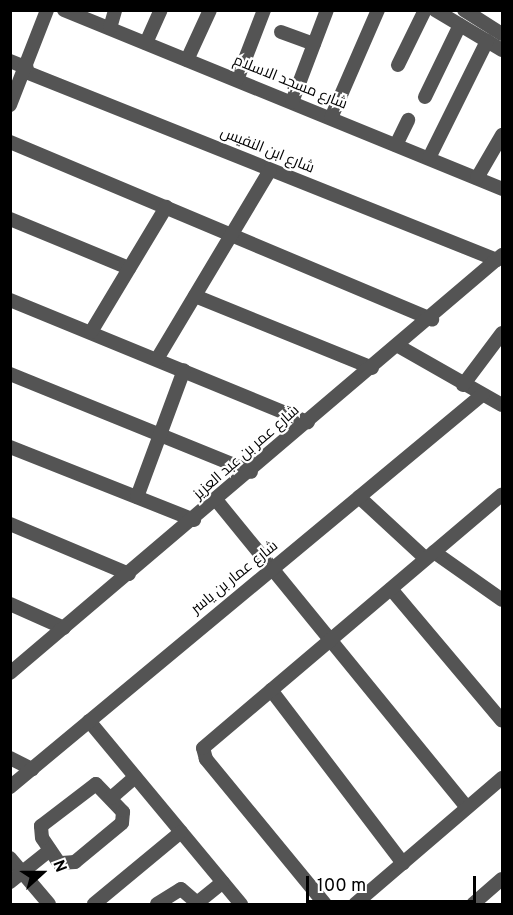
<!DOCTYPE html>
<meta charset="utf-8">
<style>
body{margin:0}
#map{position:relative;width:513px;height:915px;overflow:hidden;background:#fff;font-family:Overpass,Cairo,sans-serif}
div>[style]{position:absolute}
.minor>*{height:14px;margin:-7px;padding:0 7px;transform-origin:7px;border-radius:7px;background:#545454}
span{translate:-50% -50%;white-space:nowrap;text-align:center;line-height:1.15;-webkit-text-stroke:4.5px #fff;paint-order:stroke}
.street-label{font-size:15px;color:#000}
.frame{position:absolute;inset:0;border:12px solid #000;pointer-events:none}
.north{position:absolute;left:12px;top:843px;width:60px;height:60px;-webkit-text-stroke:4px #fff;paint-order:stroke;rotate:69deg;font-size:16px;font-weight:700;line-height:24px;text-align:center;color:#000}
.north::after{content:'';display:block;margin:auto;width:21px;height:27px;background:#000;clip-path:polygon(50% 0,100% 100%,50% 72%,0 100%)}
.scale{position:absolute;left:306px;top:876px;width:170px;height:27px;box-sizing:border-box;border:3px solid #000;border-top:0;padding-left:8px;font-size:18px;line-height:21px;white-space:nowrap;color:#000;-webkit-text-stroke:4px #fff;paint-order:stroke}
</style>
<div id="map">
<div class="minor">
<div style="left:64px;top:10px;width:473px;rotate:22.2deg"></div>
<div style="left:435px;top:10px;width:78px;rotate:30.8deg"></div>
<div style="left:464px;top:10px;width:45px;rotate:32.3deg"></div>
<div style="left:110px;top:28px;width:19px;rotate:-74deg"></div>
<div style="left:281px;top:32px;width:35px;rotate:20deg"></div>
<div style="left:146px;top:43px;width:36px;rotate:-66deg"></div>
<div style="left:187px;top:60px;width:55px;rotate:-65.3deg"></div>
<div style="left:10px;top:61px;width:18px;rotate:22deg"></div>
<div style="left:398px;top:65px;width:61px;rotate:-63.9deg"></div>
<div style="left:26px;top:72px;width:507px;rotate:21.76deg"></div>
<div style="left:237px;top:80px;width:75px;rotate:-68.9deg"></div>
<div style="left:425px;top:97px;width:80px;rotate:-64.1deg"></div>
<div style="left:292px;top:102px;width:98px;rotate:-69.2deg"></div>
<div style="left:10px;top:105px;width:102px;rotate:-68.7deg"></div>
<div style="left:331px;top:118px;width:118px;rotate:-66.5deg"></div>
<div style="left:10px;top:142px;width:458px;rotate:22.8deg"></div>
<div style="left:396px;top:145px;width:28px;rotate:-64deg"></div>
<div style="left:429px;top:158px;width:131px;rotate:-63.6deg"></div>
<div style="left:477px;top:178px;width:50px;rotate:-59.8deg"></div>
<div style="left:10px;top:219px;width:129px;rotate:22.4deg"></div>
<div style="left:195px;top:296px;width:191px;rotate:22.1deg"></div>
<div style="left:10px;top:300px;width:322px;rotate:22.3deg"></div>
<div style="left:91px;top:332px;width:146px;rotate:-59deg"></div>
<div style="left:400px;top:347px;width:117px;rotate:29.6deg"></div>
<div style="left:157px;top:359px;width:220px;rotate:-59.1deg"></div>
<div style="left:10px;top:374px;width:260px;rotate:22.1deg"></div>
<div style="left:463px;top:385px;width:65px;rotate:-53.1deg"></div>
<div style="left:10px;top:447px;width:198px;rotate:21.6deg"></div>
<div style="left:137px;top:497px;width:135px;rotate:-69.7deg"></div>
<div style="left:359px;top:497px;width:90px;rotate:42.7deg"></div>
<div style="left:217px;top:501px;width:395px;rotate:50.8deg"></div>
<div style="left:10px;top:524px;width:129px;rotate:22.8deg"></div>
<div style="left:434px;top:552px;width:83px;rotate:35.2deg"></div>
<div style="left:391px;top:589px;width:172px;rotate:49.9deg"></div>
<div style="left:10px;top:604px;width:59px;rotate:24deg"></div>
<div style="left:10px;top:673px;width:646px;rotate:-40.35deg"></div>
<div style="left:271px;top:690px;width:218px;rotate:52.7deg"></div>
<div style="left:89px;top:721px;width:238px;rotate:50.3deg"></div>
<div style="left:10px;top:758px;width:25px;rotate:27deg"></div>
<div style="left:96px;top:784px;width:39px;rotate:46deg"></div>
<div style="left:123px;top:812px;width:11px;rotate:95deg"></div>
<div style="left:122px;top:823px;width:61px;rotate:140.3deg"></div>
<div style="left:75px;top:862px;width:16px;rotate:176deg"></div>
<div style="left:59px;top:863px;width:30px;rotate:-124deg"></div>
<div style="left:42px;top:838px;width:12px;rotate:-95deg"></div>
<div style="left:41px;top:826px;width:69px;rotate:-37.4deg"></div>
<div style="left:10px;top:787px;width:614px;rotate:-39.71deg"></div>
<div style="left:111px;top:798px;width:32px;rotate:-41deg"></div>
<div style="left:10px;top:858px;width:60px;rotate:49.7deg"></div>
<div style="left:10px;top:882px;width:51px;rotate:-38.7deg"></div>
<div style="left:197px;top:903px;width:33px;rotate:-39deg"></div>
<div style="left:94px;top:904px;width:113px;rotate:-39.6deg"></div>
<div style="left:157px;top:904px;width:28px;rotate:-32deg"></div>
<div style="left:181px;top:889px;width:23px;rotate:41deg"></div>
<div style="left:325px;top:904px;width:188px;rotate:-129.4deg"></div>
<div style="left:206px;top:759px;width:11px;rotate:-105deg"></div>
<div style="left:203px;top:748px;width:392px;rotate:-40.3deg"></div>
<div style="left:355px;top:904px;width:194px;rotate:-40.6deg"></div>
<div style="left:473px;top:904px;width:38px;rotate:-41deg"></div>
</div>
<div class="street-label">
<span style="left:290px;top:83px;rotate:22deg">شارع مسجد الاسلام</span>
<span style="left:267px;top:151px;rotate:22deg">شارع ابن النفيس</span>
<span style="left:247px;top:453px;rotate:-41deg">شارع عمر بن عبد العزيز</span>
<span style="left:235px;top:578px;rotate:-39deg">شارع عمار بن ياسر</span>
</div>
<div class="frame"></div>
<div class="north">N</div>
<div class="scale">100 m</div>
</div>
